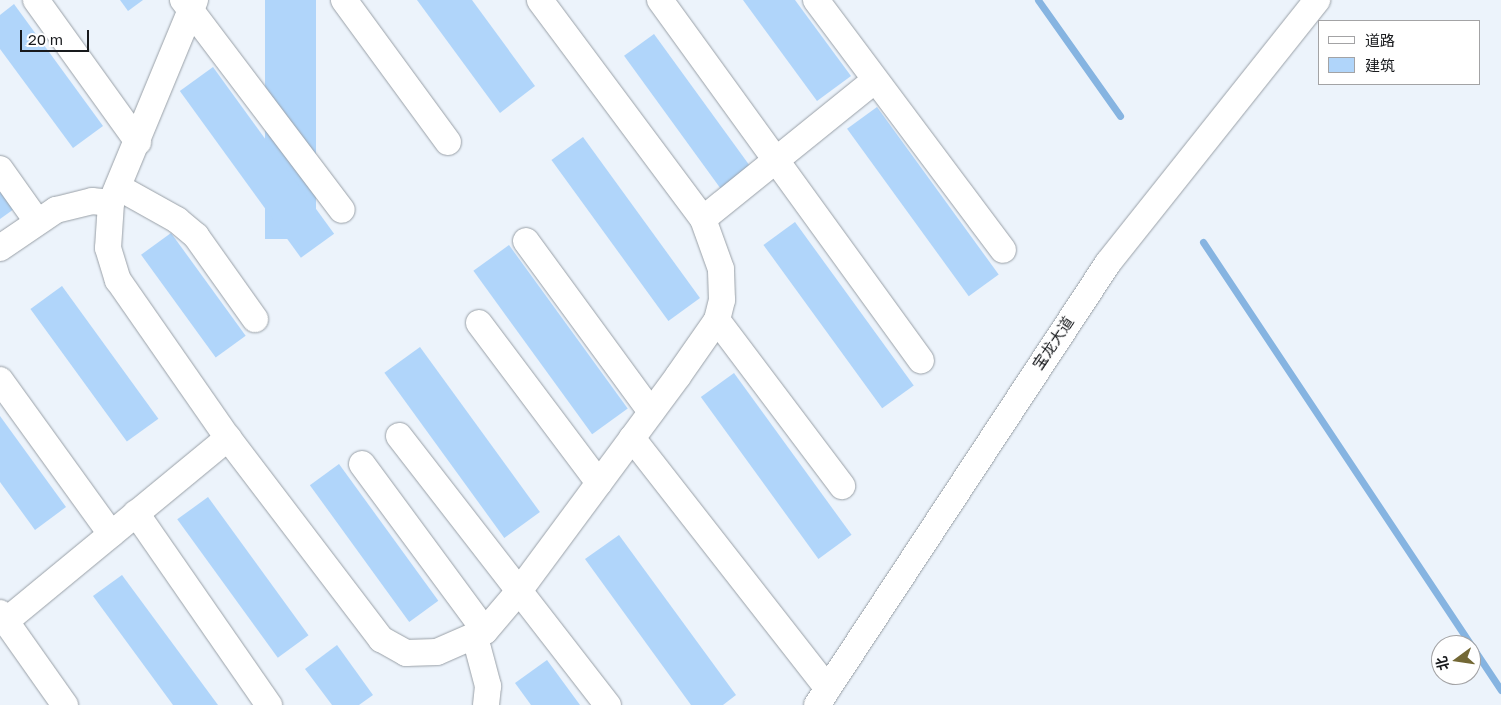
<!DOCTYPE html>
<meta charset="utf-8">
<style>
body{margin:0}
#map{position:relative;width:1501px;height:705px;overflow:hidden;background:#ecf3fb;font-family:"Golos Text","Noto Sans SC",sans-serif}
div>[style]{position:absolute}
.stream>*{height:7px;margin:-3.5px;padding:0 3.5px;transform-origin:3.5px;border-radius:3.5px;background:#86b4e1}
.building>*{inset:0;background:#b0d5fa;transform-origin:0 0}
.roads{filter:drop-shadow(0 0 1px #99a0a7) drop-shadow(0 0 1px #99a0a7)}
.minor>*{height:26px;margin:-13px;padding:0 13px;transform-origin:13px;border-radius:13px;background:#fff}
span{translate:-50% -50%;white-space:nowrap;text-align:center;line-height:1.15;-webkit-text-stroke:5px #fff;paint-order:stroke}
.street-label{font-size:15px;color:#181a1d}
.legend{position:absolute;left:1318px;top:20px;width:162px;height:65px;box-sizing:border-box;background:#fff;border:1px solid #a3a3a5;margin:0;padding:6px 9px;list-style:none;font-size:15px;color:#181a1d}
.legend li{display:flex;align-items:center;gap:10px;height:25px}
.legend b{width:25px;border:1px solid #a3a3a5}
.north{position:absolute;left:1431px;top:635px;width:50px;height:50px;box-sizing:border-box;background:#fff;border:1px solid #a3a3a5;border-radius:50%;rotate:256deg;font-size:14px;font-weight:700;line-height:20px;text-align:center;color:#181a1d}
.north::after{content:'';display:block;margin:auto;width:18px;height:22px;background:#736835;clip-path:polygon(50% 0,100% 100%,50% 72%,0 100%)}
.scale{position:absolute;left:20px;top:30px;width:69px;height:22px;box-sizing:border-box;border:2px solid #181a1d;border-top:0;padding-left:6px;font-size:15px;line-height:18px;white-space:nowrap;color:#181a1d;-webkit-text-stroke:4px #fff;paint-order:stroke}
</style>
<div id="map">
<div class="stream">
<div style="left:1038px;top:0;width:142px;rotate:54.7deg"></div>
<div style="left:1203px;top:242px;width:538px;rotate:56.37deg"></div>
</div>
<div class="building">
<div style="clip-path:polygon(120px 0,143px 0,128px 11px)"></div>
<div style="left:265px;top:0;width:51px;height:239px"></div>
<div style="clip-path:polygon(417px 0,472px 0,535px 86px,500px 113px)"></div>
<div style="clip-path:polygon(743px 0,795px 0,851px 76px,817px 101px)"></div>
<div style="clip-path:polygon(14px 4px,103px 126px,73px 148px,0 49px,0 15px)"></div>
<div style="left:654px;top:34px;width:170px;height:37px;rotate:54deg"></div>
<div style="left:213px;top:67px;width:206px;height:41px;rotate:54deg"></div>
<div style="left:877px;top:107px;width:207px;height:37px;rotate:54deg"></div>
<div style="left:583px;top:137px;width:199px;height:39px;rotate:54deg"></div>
<div style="clip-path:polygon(0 190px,14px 209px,0 219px)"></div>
<div style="left:795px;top:222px;width:202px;height:39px;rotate:54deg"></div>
<div style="left:171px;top:233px;width:127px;height:37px;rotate:54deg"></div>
<div style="left:509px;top:245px;width:202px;height:44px;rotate:54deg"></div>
<div style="left:62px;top:286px;width:164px;height:39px;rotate:54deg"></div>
<div style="left:420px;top:347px;width:204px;height:44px;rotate:54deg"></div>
<div style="left:734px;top:373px;width:200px;height:41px;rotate:54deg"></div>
<div style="clip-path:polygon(0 416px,66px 507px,35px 530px,0 482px)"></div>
<div style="left:339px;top:464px;width:169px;height:36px;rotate:54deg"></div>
<div style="left:208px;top:497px;width:171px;height:38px;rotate:54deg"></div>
<div style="clip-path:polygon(619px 535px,736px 695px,723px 705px,691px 705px,585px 559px)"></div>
<div style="clip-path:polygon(122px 575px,218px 705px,173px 705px,93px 596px)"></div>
<div style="clip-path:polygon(337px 645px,373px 695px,359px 705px,332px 705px,305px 669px)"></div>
<div style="clip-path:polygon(547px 660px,580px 705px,531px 705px,515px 683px)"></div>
</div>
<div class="roads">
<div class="minor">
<div style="left:36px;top:0;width:175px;rotate:54.3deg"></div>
<div style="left:183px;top:0;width:263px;rotate:52.9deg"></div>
<div style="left:195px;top:0;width:220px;rotate:112.5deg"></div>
<div style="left:111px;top:203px;width:45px;rotate:93.8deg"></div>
<div style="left:108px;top:248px;width:34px;rotate:73deg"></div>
<div style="left:118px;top:280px;width:193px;rotate:55.2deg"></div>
<div style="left:228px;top:438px;width:253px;rotate:52.7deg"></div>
<div style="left:381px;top:639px;width:29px;rotate:29deg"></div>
<div style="left:406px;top:653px;width:31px;rotate:-2deg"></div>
<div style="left:437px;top:652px;width:52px;rotate:-23.6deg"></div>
<div style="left:485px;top:631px;width:52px;rotate:-49.6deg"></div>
<div style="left:519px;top:591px;width:267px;rotate:-53.5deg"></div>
<div style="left:678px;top:376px;width:68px;rotate:-55.1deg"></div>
<div style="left:717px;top:320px;width:21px;rotate:-76deg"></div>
<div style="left:722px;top:300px;width:31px;rotate:-92deg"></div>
<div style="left:721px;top:269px;width:53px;rotate:-109.8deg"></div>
<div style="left:703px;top:219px;width:273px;rotate:-126.7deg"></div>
<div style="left:344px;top:0;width:176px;rotate:53.8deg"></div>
<div style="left:660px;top:0;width:445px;rotate:54.1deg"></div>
<div style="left:816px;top:0;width:312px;rotate:53.2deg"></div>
<div style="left:0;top:169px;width:64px;rotate:54.6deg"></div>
<div style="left:118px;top:187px;width:68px;rotate:29.2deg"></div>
<div style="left:177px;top:220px;width:25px;rotate:40deg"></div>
<div style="left:196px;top:236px;width:102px;rotate:54.6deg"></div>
<div style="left:703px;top:219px;width:221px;rotate:-38.9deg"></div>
<div style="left:526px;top:241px;width:212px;rotate:53.8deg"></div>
<div style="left:0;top:248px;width:68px;rotate:-34.2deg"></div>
<div style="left:56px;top:210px;width:37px;rotate:-14deg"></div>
<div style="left:92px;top:201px;width:19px;rotate:6deg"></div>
<div style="left:717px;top:320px;width:208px;rotate:53deg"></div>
<div style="left:479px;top:323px;width:200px;rotate:53.1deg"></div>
<div style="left:0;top:380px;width:190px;rotate:54.2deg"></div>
<div style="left:399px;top:436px;width:341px;rotate:52.2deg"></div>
<div style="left:632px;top:438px;width:318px;rotate:52deg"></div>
<div style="left:362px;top:464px;width:207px;rotate:53.6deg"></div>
<div style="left:136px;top:513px;width:234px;rotate:55.3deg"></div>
<div style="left:0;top:613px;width:113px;rotate:54.8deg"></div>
<div style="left:6px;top:621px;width:288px;rotate:-39.5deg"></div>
<div style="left:475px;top:637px;width:51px;rotate:75.1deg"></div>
<div style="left:488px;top:686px;width:19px;rotate:96deg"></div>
<div style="left:817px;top:705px;width:529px;rotate:-56.64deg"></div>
<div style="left:1108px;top:263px;width:336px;rotate:-51.5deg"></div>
</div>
</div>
<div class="street-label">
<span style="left:1053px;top:343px;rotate:-56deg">宝龙大道</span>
</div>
<ul class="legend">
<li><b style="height:6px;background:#fff"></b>道路</li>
<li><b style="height:14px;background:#b0d5fa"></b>建筑</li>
</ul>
<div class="north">北</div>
<div class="scale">20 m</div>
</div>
